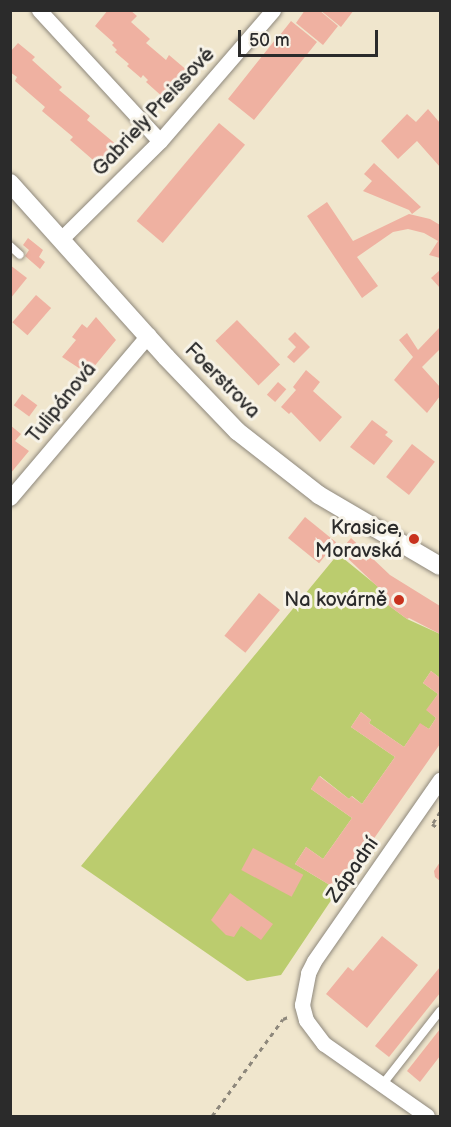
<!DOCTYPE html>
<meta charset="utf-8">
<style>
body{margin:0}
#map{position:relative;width:451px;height:1127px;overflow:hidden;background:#f0e6cd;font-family:"Balsamiq Sans",sans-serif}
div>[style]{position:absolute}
.green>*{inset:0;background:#bbcc6e}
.building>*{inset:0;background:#efb1a1;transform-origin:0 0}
.path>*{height:3px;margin-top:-1.5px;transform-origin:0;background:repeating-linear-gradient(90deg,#8e887c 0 4.5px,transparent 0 9px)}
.roads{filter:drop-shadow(0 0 2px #8e887c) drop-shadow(0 0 2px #8e887c)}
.service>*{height:8px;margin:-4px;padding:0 4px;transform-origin:4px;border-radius:4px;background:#fff}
.minor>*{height:15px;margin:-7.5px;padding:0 7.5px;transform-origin:7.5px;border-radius:7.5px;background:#fff}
.tertiary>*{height:18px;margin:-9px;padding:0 9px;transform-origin:9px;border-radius:9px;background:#fff}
.dots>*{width:16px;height:16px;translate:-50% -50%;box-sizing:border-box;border:3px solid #f7f3e8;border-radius:50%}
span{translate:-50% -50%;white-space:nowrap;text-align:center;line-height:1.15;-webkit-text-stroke:6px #f7f3e8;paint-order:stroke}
.street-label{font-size:20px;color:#2b2b2b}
.poi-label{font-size:20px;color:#2b2b2b}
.right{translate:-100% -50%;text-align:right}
.frame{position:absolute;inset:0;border:12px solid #2b2b2b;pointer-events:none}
.scale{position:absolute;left:238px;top:30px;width:140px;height:27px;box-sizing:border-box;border:3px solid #2b2b2b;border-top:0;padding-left:8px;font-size:18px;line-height:21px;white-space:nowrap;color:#2b2b2b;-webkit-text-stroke:4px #f7f3e8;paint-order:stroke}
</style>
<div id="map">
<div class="green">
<div style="clip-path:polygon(338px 554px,381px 589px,376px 596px,407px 619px,440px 634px,440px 678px,431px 671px,423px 683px,438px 694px,427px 710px,436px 718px,429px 729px,420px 724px,404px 747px,369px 723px,371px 720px,361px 712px,351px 727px,395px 757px,362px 804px,352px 796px,349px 799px,320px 776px,311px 789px,352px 818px,323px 859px,306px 847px,295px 864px,338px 890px,281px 975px,247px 981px,81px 866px)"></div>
</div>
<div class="building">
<div style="clip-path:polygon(108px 10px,130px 10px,137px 16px,131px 22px,150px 39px,146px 43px,166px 60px,169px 55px,189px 72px,165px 99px,146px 82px,148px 80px,143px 75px,141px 78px,127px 66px,129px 64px,115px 52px,117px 50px,112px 45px,114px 43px,95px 26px)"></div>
<div style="clip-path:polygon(305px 10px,319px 10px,338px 26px,323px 45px,296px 23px)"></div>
<div style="clip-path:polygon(320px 10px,354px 10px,341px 27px)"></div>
<div style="clip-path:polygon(291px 21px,317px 42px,254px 120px,228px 99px,275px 40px,284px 47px,276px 40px)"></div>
<div style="clip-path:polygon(18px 43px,35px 57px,32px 60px,62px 87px,59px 90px,90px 116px,87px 120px,118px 146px,100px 166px,70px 140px,73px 137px,42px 111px,45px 107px,15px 81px,17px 77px,10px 72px,10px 52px)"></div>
<div style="clip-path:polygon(428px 109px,440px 123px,440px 167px,417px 141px,398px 159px,381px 141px,407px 114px,416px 122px)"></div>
<div style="left:219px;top:123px;width:34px;height:128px;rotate:40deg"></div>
<div style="clip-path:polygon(374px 163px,421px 207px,412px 214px,409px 210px,363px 191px,372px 181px,364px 174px)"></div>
<div style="clip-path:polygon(327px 202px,353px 241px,409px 214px,430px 219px,440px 225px,440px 258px,429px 255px,438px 241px,424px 233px,408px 229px,393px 232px,357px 257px,378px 286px,362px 298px,307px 216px)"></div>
<div style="clip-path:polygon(28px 238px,43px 250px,39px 257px,45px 262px,40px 269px,25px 256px,29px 250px,23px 245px)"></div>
<div style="clip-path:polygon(10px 265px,27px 278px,10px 299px)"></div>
<div style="clip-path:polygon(440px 270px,440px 288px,431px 278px)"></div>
<div style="left:36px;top:295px;width:20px;height:36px;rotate:41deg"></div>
<div style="clip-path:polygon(96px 317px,116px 340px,88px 374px,62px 357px,76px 340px,72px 337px,82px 324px,87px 328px)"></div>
<div style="left:237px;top:320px;width:62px;height:30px;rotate:46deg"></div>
<div style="clip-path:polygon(440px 327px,440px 349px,422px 367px,440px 387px,440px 396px,427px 413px,394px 380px,413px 357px,399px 340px,407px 333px,418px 350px)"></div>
<div style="clip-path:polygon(295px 332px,310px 347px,294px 363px,287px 357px,296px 347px,288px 339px)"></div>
<div style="clip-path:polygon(306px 370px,320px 382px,313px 391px,342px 417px,320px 442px,291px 412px,289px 414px,281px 407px,296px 390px,293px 387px)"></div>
<div style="left:278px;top:382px;width:11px;height:17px;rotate:41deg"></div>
<div style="left:22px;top:394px;width:19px;height:14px;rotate:36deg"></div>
<div style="clip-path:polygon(372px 420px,388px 432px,385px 435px,393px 441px,374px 465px,350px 447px)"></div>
<div style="clip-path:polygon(10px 425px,21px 434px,15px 441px,29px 451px,10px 474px)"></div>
<div style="left:412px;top:444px;width:29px;height:42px;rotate:38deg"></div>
<div style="left:305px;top:517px;width:40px;height:27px;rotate:39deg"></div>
<div style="clip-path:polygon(351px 538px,390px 575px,440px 606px,440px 634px,409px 618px,407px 619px,376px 596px,380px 589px,340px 551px)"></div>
<div style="left:259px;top:593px;width:27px;height:55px;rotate:39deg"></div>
<div style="clip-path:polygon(431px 671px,440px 678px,440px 744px,338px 890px,295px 864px,306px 847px,323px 859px,352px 818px,311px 789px,319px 776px,349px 799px,351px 796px,362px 804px,395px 757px,351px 727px,361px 712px,371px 720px,369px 723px,404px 747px,420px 723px,429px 729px,436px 718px,426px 710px,438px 694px,423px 683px)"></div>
<div style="left:253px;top:848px;width:57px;height:25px;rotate:28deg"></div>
<div style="clip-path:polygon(440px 862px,440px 881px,435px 877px,434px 871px)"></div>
<div style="clip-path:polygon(230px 893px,273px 924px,261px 940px,241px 926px,234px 937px,226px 935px,211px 920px)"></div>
<div style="clip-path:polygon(382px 936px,418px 965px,367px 1028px,326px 994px,348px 967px,353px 971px)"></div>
<div style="clip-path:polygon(440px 967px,440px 993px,389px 1057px,375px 1046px)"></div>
<div style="clip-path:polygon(440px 1029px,440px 1056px,420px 1082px,407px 1071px)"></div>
</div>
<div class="path">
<div style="left:433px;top:823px;width:13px;rotate:-58deg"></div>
<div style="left:432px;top:824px;width:9px;rotate:32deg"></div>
<div style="left:212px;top:1116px;width:120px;rotate:-53.8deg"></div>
<div style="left:283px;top:1019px;width:5px;rotate:-22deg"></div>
</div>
<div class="roads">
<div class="service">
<div style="left:10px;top:246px;width:13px;rotate:42deg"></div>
<div style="left:382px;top:1085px;width:94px;rotate:-51.9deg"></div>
</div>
<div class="minor">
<div style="left:39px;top:10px;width:178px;rotate:47.3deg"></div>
<div style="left:62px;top:238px;width:138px;rotate:-44.7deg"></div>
<div style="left:160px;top:141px;width:173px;rotate:-49.2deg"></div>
<div style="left:10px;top:498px;width:214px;rotate:-49.7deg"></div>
<div style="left:427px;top:1116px;width:126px;rotate:-145deg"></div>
<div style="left:324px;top:1044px;width:30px;rotate:-127deg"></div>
<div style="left:306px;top:1020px;width:16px;rotate:-105deg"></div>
<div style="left:302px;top:1005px;width:33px;rotate:-79deg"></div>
<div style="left:308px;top:973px;width:13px;rotate:-63deg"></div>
<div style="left:314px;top:961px;width:221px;rotate:-55.2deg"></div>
</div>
<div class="tertiary">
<div style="left:10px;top:183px;width:234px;rotate:48.1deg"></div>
<div style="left:166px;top:357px;width:103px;rotate:46.2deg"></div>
<div style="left:237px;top:431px;width:104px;rotate:38deg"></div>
<div style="left:319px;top:495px;width:140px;rotate:30.4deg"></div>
</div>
</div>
<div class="dots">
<div style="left:414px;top:539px;background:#c8321e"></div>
<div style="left:399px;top:600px;background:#c8321e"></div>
</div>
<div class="street-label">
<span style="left:154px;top:112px;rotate:-47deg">Gabriely Preissové</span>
<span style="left:222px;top:381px;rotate:45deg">Foerstrova</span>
<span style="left:62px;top:403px;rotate:-51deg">Tulipánová</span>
<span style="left:353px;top:870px;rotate:-55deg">Západní</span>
</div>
<div class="poi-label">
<span class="right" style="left:402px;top:540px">Krasice,<br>Moravská</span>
<span class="right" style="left:387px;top:600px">Na kovárně</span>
</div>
<div class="frame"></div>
<div class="scale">50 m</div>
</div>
